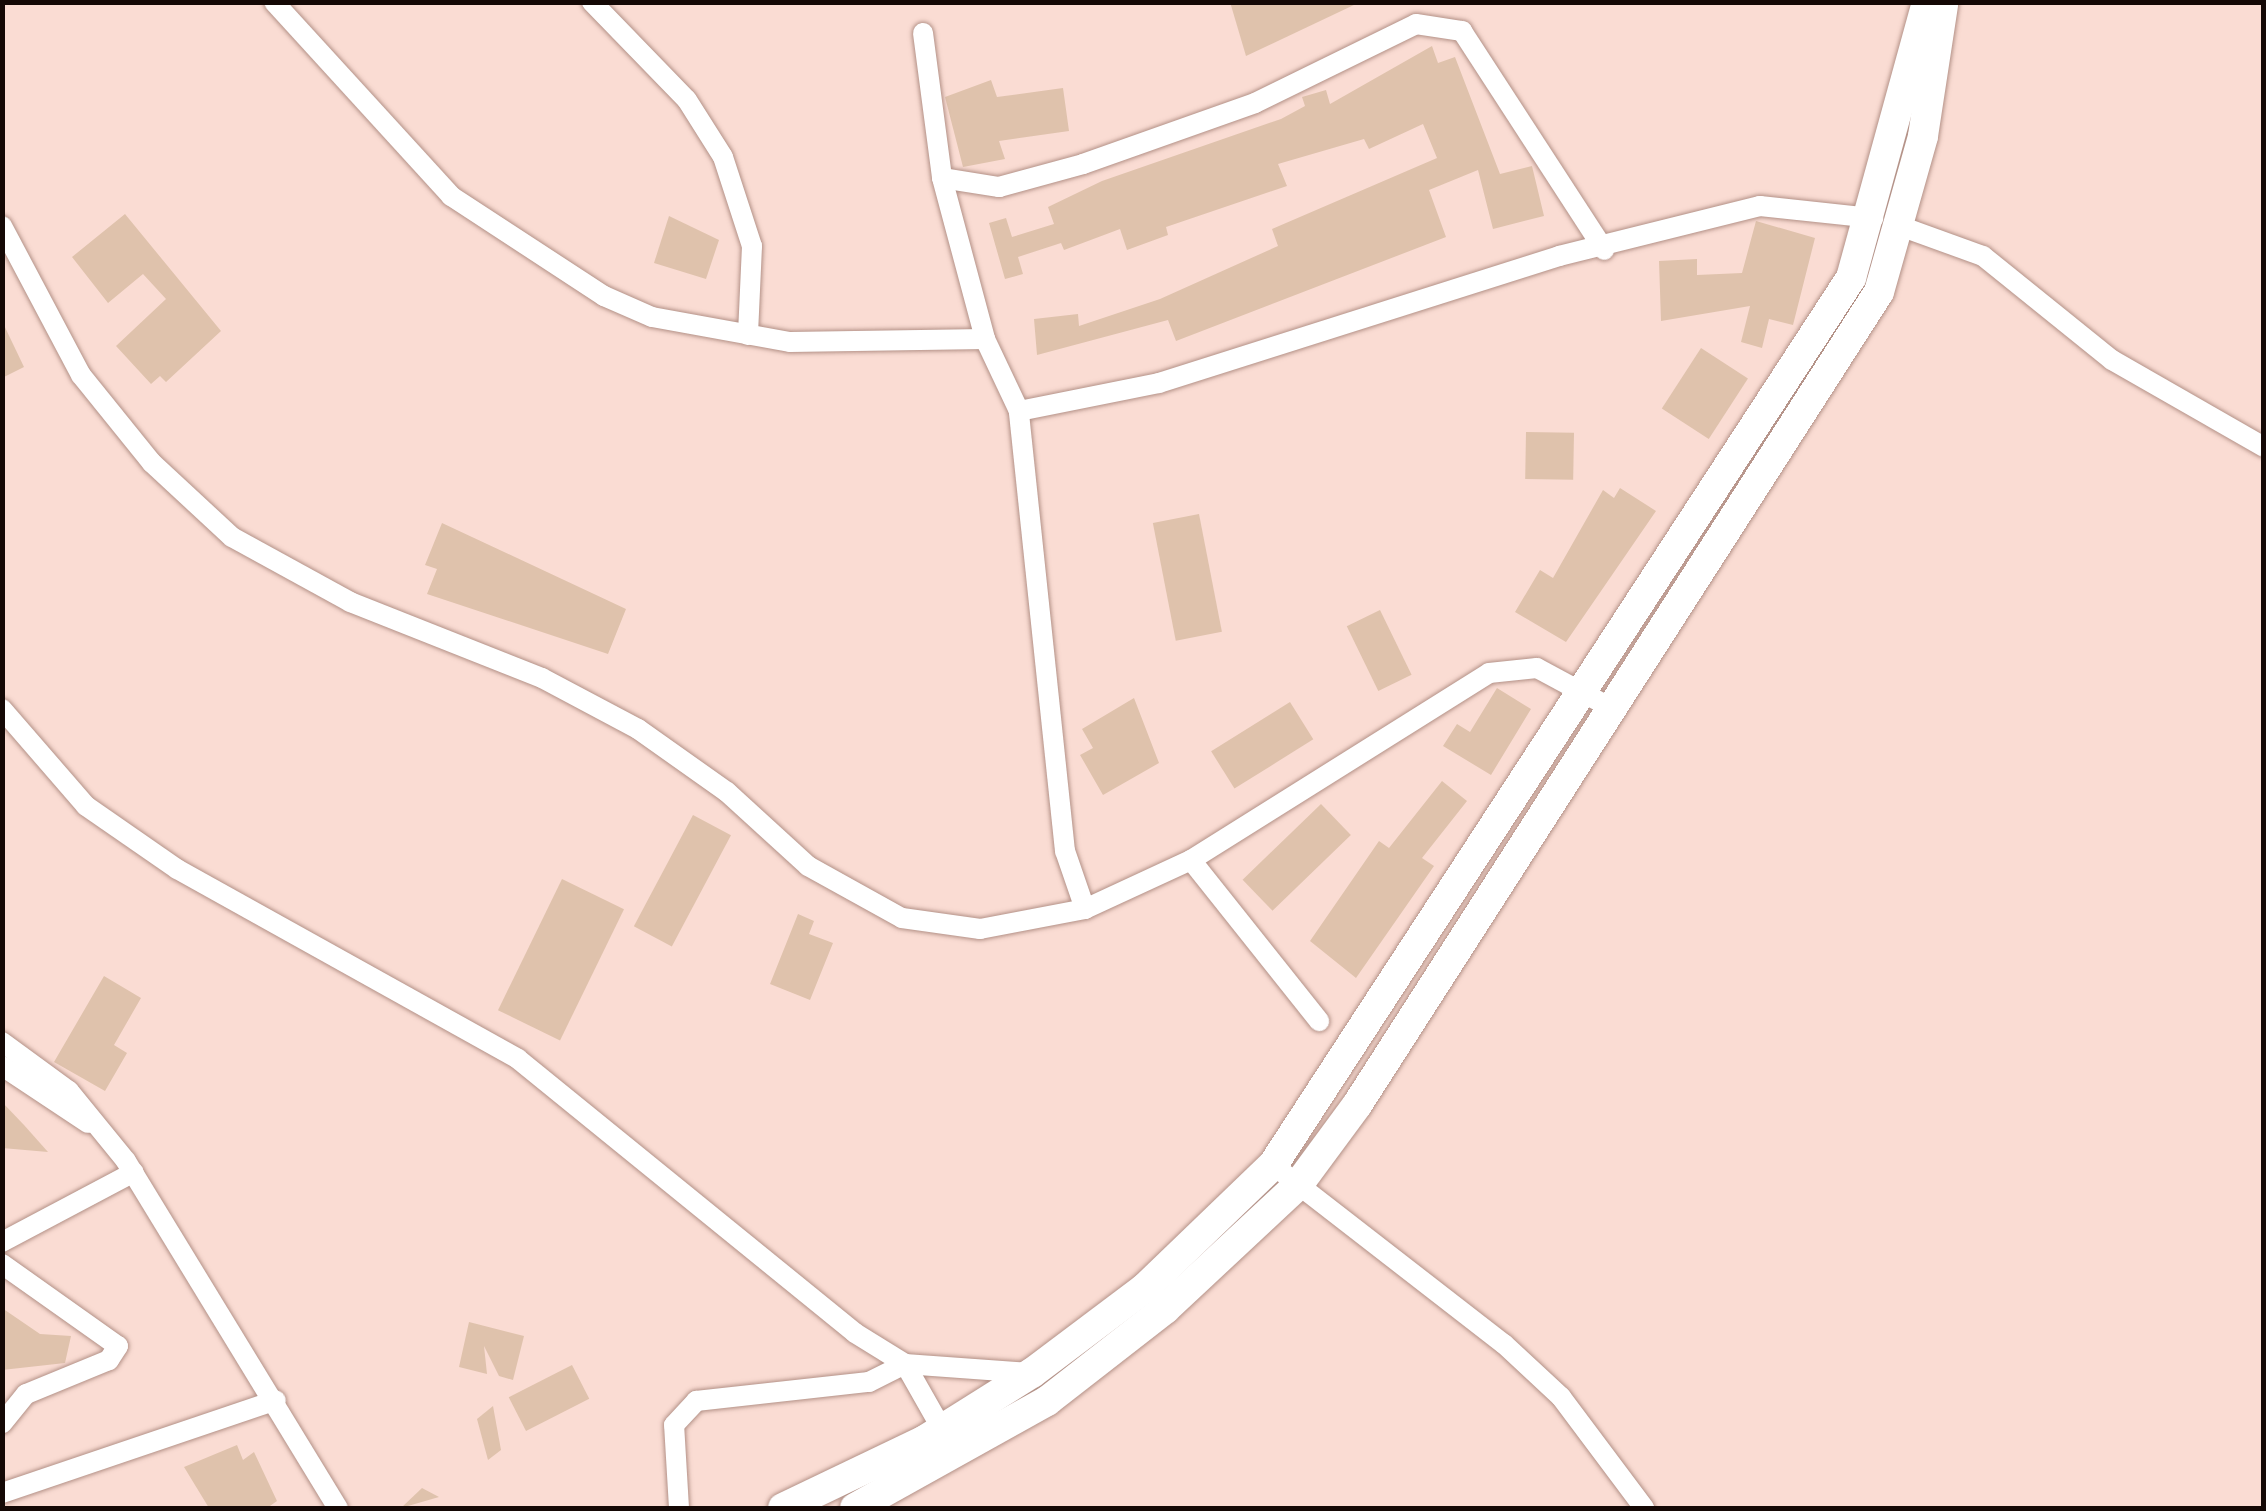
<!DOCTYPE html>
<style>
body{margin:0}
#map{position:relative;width:2266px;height:1511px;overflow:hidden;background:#fadcd3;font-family:Raleway,sans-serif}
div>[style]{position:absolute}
.building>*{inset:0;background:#dfc2ac;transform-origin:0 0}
.roads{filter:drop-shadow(0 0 2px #b39187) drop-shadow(0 0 2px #b39187)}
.street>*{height:20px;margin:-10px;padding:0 10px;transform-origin:10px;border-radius:10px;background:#fff}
.secondary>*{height:30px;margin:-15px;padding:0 15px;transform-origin:15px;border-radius:15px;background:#fff}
span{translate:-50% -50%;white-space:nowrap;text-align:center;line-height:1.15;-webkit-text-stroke:8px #fcede9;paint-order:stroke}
.frame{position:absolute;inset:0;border:5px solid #140805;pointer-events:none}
</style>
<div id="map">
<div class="building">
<div style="clip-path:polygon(1230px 2px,1356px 2px,1356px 4px,1246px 56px)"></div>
<div style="clip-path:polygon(1432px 46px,1438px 63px,1455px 57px,1500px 174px,1532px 166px,1544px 216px,1493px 229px,1478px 170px,1429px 190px,1446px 237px,1176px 341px,1168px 320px,1037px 355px,1034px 319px,1078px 314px,1079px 326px,1160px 299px,1278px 246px,1272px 229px,1437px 158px,1423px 124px,1369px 149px,1364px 139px,1278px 164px,1287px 186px,1166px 227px,1168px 235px,1127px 250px,1120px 229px,1064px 250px,1061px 243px,1018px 257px,1023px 274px,1005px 279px,989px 223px,1006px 218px,1012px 237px,1054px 224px,1048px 207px,1102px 181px,1281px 119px,1305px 106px,1302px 97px,1326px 90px,1330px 104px)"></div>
<div style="clip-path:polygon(991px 80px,997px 97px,1063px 88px,1069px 131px,999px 141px,1005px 159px,963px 167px,945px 97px)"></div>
<div style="clip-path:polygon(125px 214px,221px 331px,166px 382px,160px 376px,151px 384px,116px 346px,166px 299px,143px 274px,108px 303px,72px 257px)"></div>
<div style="clip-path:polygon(669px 216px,719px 240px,706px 279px,654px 263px)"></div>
<div style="clip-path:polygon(1756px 221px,1815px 238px,1793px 325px,1769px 319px,1762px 348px,1741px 342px,1750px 306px,1661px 321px,1659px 261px,1697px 259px,1697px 275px,1742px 273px)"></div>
<div style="clip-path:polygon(2px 321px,24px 367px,2px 378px)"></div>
<div style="left:1701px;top:348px;width:56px;height:72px;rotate:33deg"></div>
<div style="left:1526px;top:432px;width:48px;height:47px;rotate:1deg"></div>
<div style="clip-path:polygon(1620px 488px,1656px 511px,1566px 642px,1515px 612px,1540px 570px,1553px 578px,1603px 490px,1614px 498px)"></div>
<div style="left:1199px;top:514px;width:120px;height:47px;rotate:79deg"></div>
<div style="clip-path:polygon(442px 523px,626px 609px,608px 654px,427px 594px,437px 569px,425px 565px)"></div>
<div style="left:1380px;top:610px;width:72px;height:37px;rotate:64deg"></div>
<div style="clip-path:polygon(1497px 688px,1531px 709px,1491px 775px,1443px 746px,1457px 724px,1470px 732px)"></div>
<div style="clip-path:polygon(1134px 698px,1159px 763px,1103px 795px,1080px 755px,1093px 748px,1082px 729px)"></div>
<div style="left:1290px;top:702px;width:44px;height:93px;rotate:58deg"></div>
<div style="clip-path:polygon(1442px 781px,1467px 801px,1422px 858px,1434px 866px,1356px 978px,1310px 941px,1379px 841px,1389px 848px)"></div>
<div style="left:1321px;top:804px;width:43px;height:109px;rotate:46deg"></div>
<div style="left:693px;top:815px;width:43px;height:126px;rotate:28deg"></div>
<div style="left:562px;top:879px;width:69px;height:146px;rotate:26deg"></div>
<div style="clip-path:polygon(798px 914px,814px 921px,809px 934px,833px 943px,810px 1000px,770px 984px)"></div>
<div style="clip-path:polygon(104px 976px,141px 998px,114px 1045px,127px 1053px,105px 1091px,54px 1062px)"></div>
<div style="clip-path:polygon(2px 1102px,24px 1125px,48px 1152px,2px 1148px)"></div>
<div style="clip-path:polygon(2px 1308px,40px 1334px,71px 1336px,65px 1363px,2px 1370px)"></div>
<div style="clip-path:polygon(469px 1322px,524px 1336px,513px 1380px,499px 1376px,484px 1346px,487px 1374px,459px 1367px)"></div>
<div style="left:572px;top:1365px;width:38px;height:71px;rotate:63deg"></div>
<div style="clip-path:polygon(493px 1406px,501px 1450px,488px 1460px,477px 1419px)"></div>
<div style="clip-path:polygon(237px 1445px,243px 1460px,254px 1452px,277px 1501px,267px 1508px,209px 1508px,184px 1467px)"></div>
<div style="clip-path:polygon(422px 1488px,439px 1497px,401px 1508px)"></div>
</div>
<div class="roads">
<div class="street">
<div style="left:274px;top:2px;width:263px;rotate:47.6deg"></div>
<div style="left:451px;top:196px;width:183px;rotate:33.2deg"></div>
<div style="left:604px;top:296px;width:52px;rotate:23.6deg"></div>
<div style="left:652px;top:317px;width:140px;rotate:10.3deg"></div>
<div style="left:790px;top:342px;width:195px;rotate:-0.9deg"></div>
<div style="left:592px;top:2px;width:136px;rotate:45.9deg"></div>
<div style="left:687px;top:100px;width:67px;rotate:57.7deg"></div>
<div style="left:723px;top:157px;width:94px;rotate:72deg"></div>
<div style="left:752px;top:246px;width:89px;rotate:92.6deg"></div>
<div style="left:923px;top:33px;width:146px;rotate:82.5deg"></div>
<div style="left:942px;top:178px;width:167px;rotate:75deg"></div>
<div style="left:985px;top:339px;width:80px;rotate:64.7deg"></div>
<div style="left:942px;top:178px;width:58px;rotate:9deg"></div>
<div style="left:999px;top:187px;width:87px;rotate:-15.3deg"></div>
<div style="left:1083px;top:164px;width:182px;rotate:-19.5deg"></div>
<div style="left:1255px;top:103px;width:179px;rotate:-26.1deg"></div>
<div style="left:1416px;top:24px;width:47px;rotate:8.7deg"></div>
<div style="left:1462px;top:31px;width:261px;rotate:57deg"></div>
<div style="left:2px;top:226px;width:169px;rotate:62.1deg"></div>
<div style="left:81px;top:375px;width:113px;rotate:51.1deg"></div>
<div style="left:152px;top:463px;width:109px;rotate:42.8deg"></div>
<div style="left:232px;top:537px;width:135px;rotate:28.8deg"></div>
<div style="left:350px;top:602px;width:206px;rotate:21.6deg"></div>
<div style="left:542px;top:678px;width:109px;rotate:28deg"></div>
<div style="left:638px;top:729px;width:109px;rotate:35.3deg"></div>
<div style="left:727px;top:792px;width:110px;rotate:42.4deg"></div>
<div style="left:808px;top:866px;width:107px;rotate:29deg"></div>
<div style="left:902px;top:918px;width:79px;rotate:8deg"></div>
<div style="left:980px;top:929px;width:107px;rotate:-10.8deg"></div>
<div style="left:1085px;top:909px;width:117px;rotate:-24.8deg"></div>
<div style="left:1191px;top:860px;width:352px;rotate:-32.1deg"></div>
<div style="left:1489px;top:673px;width:48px;rotate:-5.9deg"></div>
<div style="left:1537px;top:668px;width:86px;rotate:28.3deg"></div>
<div style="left:1900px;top:226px;width:88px;rotate:19.9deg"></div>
<div style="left:1983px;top:256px;width:166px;rotate:38.9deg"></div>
<div style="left:2112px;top:360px;width:175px;rotate:29.8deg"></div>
<div style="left:2px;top:709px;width:128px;rotate:49.1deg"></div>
<div style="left:86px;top:806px;width:111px;rotate:34.7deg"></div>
<div style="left:177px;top:869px;width:390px;rotate:29.1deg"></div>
<div style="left:518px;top:1059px;width:434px;rotate:39.1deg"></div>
<div style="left:855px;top:1333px;width:59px;rotate:31.8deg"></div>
<div style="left:905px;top:1364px;width:125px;rotate:4.1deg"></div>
<div style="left:1191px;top:860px;width:206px;rotate:51.5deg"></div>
<div style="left:1085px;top:909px;width:61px;rotate:-109deg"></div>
<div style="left:1065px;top:851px;width:442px;rotate:-96deg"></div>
<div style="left:1019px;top:411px;width:143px;rotate:-11.3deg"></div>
<div style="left:1159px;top:383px;width:420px;rotate:-17.6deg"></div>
<div style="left:1559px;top:256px;width:207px;rotate:-14deg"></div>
<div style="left:1760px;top:206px;width:114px;rotate:6.1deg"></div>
<div style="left:2px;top:1042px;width:83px;rotate:36.2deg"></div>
<div style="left:69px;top:1091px;width:90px;rotate:50.8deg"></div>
<div style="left:126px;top:1161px;width:407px;rotate:58.6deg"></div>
<div style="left:2px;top:1066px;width:103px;rotate:33.5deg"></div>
<div style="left:1273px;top:1165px;width:292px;rotate:37.8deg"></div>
<div style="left:1504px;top:1344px;width:78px;rotate:42.9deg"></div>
<div style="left:1561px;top:1397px;width:139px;rotate:53.2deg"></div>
<div style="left:2px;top:1242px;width:149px;rotate:-27.9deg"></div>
<div style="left:2px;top:1264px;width:142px;rotate:35.3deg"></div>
<div style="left:118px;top:1346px;width:17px;rotate:123deg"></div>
<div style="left:109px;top:1360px;width:90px;rotate:157.7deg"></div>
<div style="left:26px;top:1394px;width:38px;rotate:129deg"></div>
<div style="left:905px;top:1364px;width:75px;rotate:60.4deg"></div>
<div style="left:2px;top:1493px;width:289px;rotate:-18.7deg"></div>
<div style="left:679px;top:1508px;width:83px;rotate:-93.4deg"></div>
<div style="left:674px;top:1425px;width:33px;rotate:-47deg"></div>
<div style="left:696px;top:1401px;width:174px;rotate:-6.3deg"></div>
<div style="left:869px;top:1382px;width:40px;rotate:-26.6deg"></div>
</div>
<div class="secondary">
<div style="left:783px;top:1508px;width:157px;rotate:-25.6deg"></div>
<div style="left:925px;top:1440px;width:126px;rotate:-32.1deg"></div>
<div style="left:1032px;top:1373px;width:141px;rotate:-37deg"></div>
<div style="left:1145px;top:1288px;width:178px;rotate:-43.9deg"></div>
<div style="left:1273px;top:1165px;width:1059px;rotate:-56.91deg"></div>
<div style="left:1851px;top:278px;width:286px;rotate:-74.6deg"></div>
<div style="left:855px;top:1508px;width:220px;rotate:-29.1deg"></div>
<div style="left:1047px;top:1401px;width:150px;rotate:-37.9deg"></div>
<div style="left:1165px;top:1309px;width:182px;rotate:-43deg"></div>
<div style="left:1298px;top:1185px;width:99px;rotate:-53.6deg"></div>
<div style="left:1357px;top:1105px;width:966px;rotate:-57.3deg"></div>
<div style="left:1879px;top:292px;width:162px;rotate:-74.2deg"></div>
<div style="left:1923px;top:136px;width:133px;rotate:-81.3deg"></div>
</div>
</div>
<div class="frame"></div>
</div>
